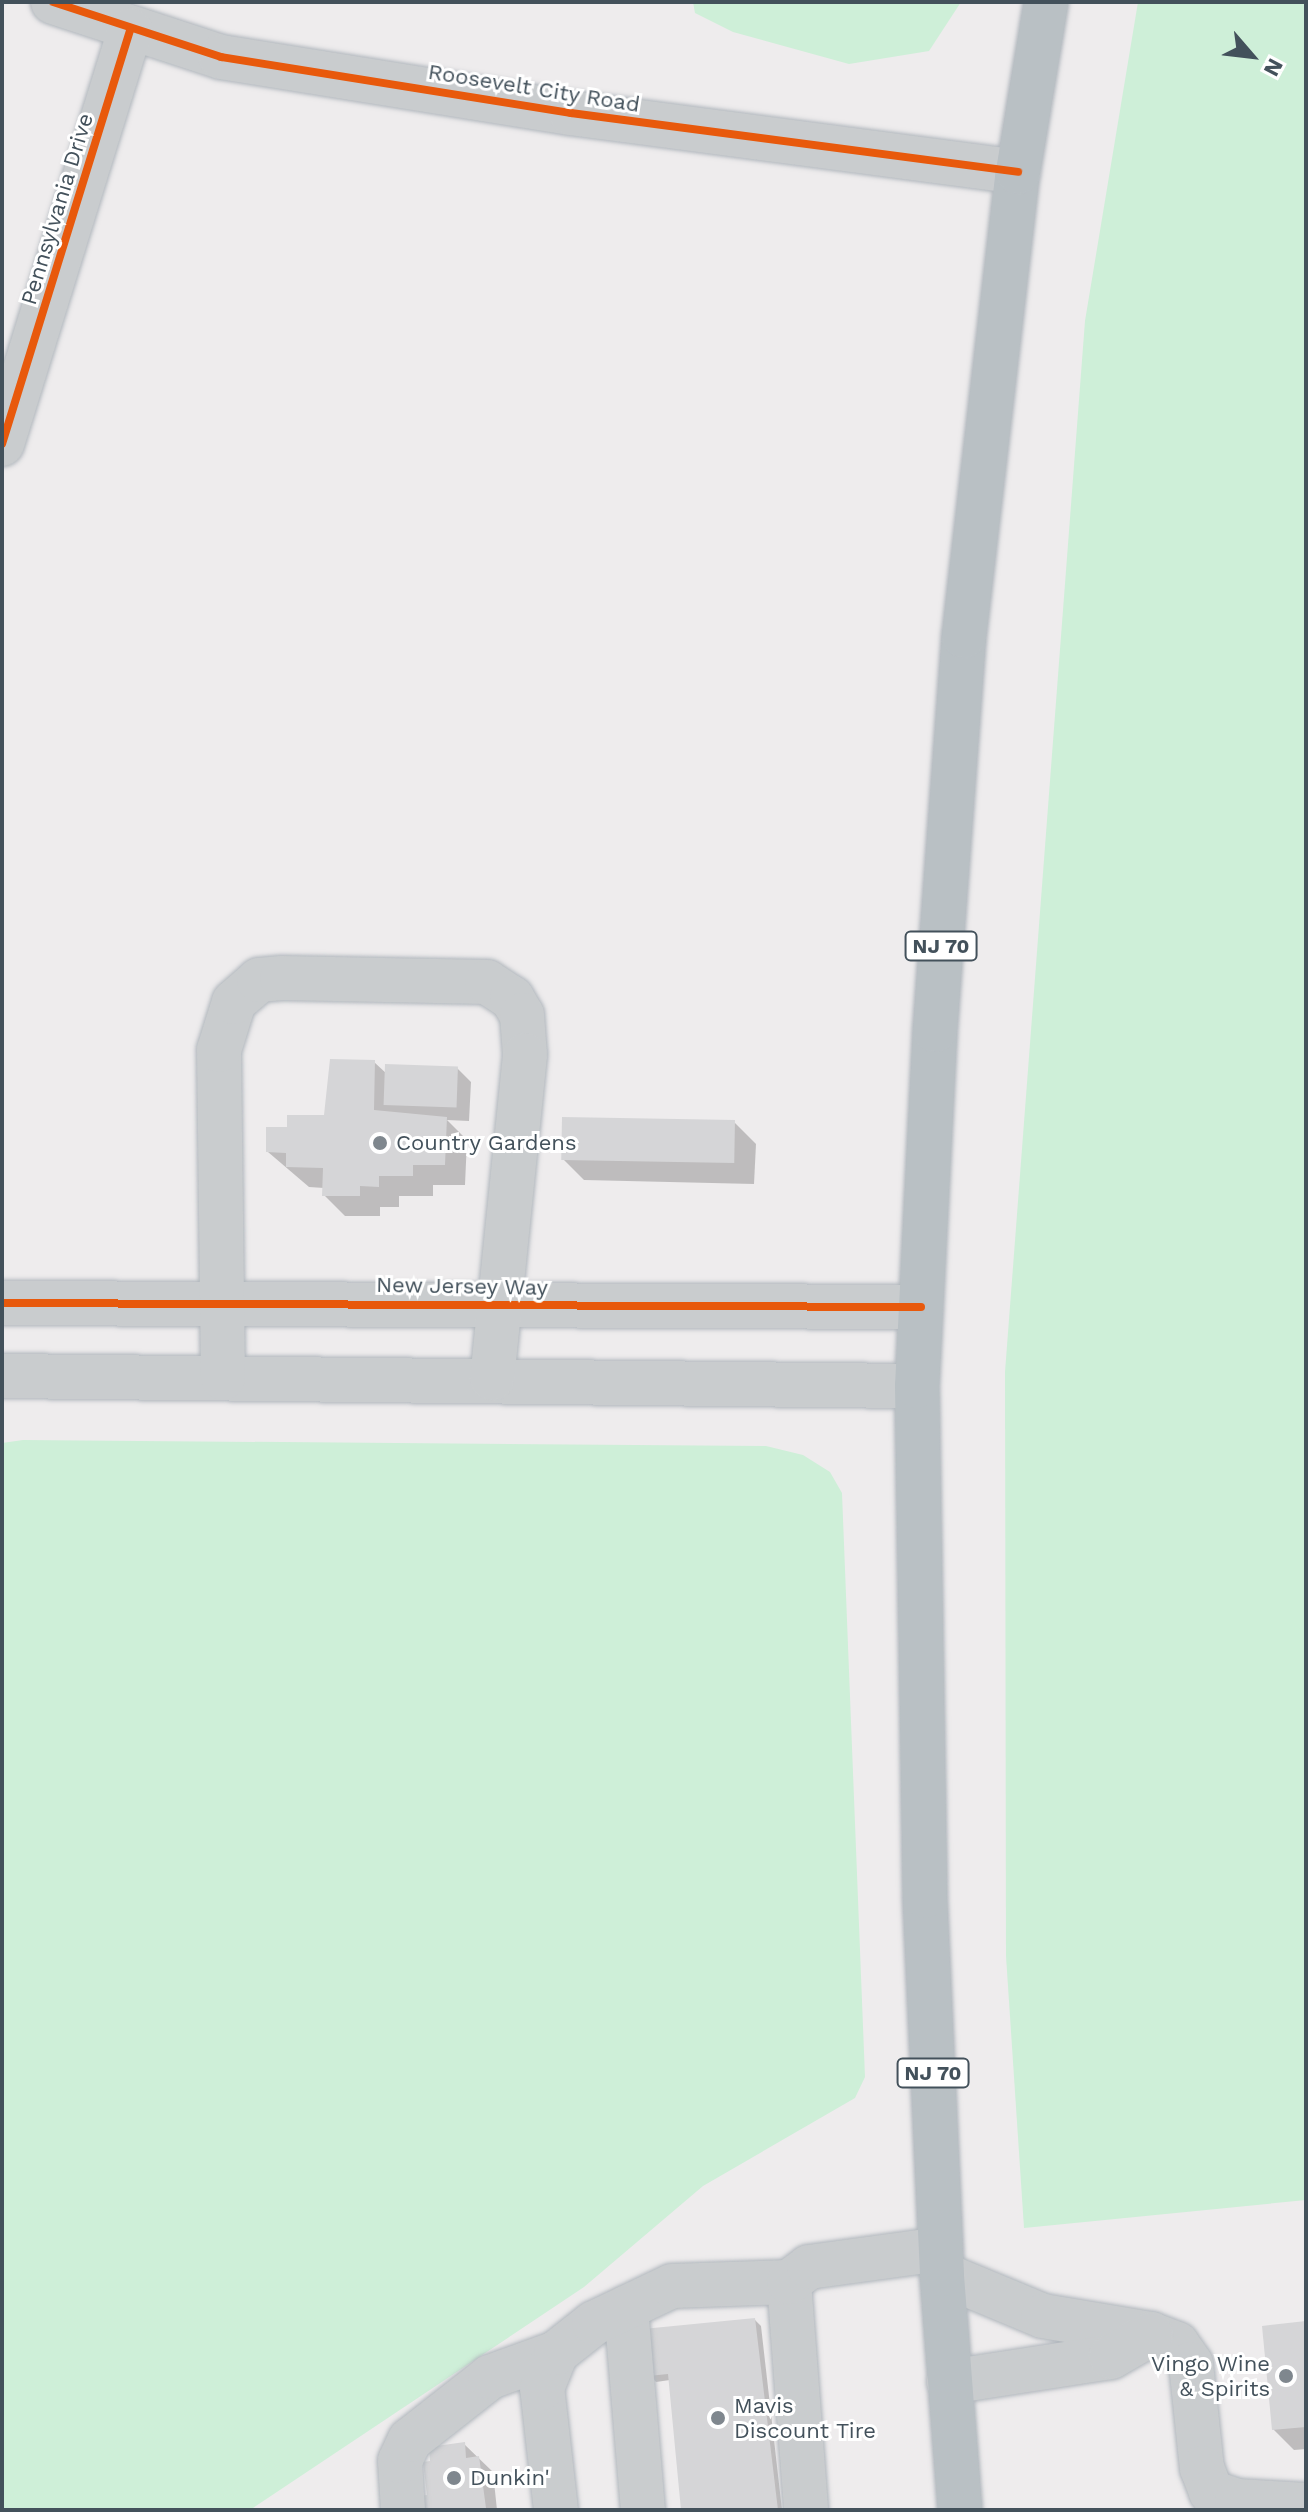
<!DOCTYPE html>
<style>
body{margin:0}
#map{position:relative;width:1308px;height:2512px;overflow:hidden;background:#eeeced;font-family:"Work Sans",sans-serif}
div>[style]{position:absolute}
.green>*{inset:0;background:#ceefd8}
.shadow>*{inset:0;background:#0003}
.building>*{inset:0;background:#d5d5d7;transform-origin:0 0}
.roads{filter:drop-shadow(0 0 2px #b1b7bd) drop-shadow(0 0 2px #b1b7bd)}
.minor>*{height:44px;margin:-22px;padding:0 22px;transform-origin:22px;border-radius:22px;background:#c9ccce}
.highway>*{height:44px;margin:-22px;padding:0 22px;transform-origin:22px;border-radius:22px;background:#b9c0c4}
.cycleway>*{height:8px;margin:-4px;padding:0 4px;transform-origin:4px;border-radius:4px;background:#e8590c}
.dots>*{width:22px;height:22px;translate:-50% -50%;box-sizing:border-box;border:4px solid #fff;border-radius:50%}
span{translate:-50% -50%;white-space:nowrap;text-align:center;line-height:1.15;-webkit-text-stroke:6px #fff;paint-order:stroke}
.shield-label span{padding:2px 6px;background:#fff;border:2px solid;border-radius:6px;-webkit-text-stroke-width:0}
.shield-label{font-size:20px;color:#43515b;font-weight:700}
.street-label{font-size:22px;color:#43515b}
.poi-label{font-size:22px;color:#43515b}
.left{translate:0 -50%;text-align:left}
.right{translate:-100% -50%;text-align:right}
.frame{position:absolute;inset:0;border:4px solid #43515b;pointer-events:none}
.north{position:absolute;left:1212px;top:16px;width:80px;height:80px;-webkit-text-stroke:6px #fff;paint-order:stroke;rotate:118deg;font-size:22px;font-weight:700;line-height:32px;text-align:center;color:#43515b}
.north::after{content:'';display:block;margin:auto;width:28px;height:36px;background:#43515b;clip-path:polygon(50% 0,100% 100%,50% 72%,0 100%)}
</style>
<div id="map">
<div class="green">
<div style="clip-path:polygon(693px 2px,961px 2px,929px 51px,849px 64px,733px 32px,695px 13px)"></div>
<div style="clip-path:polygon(1138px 2px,1306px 2px,1306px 2200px,1024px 2228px,1006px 1956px,1005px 1372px,1085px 321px)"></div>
<div style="clip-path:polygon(23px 1440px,766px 1446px,803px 1455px,830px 1472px,842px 1493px,865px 2077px,855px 2098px,703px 2186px,584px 2287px,250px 2510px,2px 2510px,2px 1443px)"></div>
</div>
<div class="shadow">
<div style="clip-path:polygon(374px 1062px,387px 1074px,457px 1068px,471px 1082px,469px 1121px,447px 1120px,467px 1140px,465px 1185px,433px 1185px,433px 1196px,399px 1196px,399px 1207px,380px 1207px,380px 1216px,345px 1216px,324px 1195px,324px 1188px,309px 1187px,268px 1152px,289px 1129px,326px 1117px)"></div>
<div style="clip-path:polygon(735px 1123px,756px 1144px,754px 1184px,584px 1180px,563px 1159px)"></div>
<div style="clip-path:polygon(755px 2320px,761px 2326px,782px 2510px,683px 2510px,670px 2380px,656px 2382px,650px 2375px)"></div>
<div style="clip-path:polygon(1306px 2323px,1306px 2449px,1294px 2450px,1273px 2429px)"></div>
<div style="clip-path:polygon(464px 2444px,493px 2472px,497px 2510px,412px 2510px,430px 2497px)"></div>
</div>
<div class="building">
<div style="clip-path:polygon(330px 1059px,375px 1060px,374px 1110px,447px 1117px,445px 1165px,413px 1165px,413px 1176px,379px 1176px,379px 1187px,360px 1186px,360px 1196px,322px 1196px,323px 1168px,286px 1167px,286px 1153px,266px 1152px,266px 1127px,287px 1127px,287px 1115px,324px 1115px)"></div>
<div style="left:385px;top:1064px;width:73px;height:41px;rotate:2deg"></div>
<div style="left:562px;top:1117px;width:173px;height:43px;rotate:1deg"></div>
<div style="clip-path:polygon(755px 2318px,778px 2510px,681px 2510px,668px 2374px,648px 2376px,643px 2329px)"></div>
<div style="clip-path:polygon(1306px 2321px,1306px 2427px,1272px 2430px,1262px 2326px)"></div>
<div style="clip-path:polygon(465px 2442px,466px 2458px,479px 2456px,486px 2508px,495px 2510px,410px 2510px,408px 2497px,427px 2495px,423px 2462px,430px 2461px,429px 2447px)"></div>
</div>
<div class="roads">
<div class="minor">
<div style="left:53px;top:2px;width:177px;rotate:18.1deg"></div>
<div style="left:221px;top:57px;width:354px;rotate:9.1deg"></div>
<div style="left:571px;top:113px;width:451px;rotate:7.5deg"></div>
<div style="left:2px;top:444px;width:433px;rotate:-72.8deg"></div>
<div style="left:2px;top:1303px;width:919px;rotate:0.25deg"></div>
<div style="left:2px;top:1376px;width:915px;rotate:0.63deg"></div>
<div style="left:223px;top:1378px;width:328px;rotate:-90.7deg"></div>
<div style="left:219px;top:1050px;width:50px;rotate:-72.6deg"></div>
<div style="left:234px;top:1002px;width:33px;rotate:-41deg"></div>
<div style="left:259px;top:980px;width:23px;rotate:-5deg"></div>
<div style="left:282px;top:978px;width:205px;rotate:1.1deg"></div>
<div style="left:487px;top:982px;width:30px;rotate:33deg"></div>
<div style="left:512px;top:998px;width:20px;rotate:60deg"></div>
<div style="left:522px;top:1015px;width:40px;rotate:85.7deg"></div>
<div style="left:525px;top:1055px;width:325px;rotate:95.8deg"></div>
<div style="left:942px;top:2274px;width:109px;rotate:22.6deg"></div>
<div style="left:1043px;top:2316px;width:109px;rotate:9.5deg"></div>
<div style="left:1151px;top:2334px;width:28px;rotate:21deg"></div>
<div style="left:1177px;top:2344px;width:24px;rotate:55deg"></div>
<div style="left:1191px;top:2364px;width:105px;rotate:84deg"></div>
<div style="left:1202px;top:2468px;width:26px;rotate:69deg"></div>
<div style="left:1211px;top:2492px;width:28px;rotate:19deg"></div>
<div style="left:1237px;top:2501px;width:69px;rotate:3.3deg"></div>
<div style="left:789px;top:2282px;width:229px;rotate:85.7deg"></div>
<div style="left:626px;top:2308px;width:203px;rotate:85.2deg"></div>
<div style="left:949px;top:2382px;width:164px;rotate:-8.8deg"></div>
<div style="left:1111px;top:2357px;width:46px;rotate:-29.9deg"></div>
<div style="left:403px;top:2510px;width:49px;rotate:-93.5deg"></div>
<div style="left:400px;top:2461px;width:23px;rotate:-65deg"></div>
<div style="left:410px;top:2440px;width:102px;rotate:-38.2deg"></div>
<div style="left:490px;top:2377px;width:70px;rotate:-20deg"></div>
<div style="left:556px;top:2510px;width:123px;rotate:-96.5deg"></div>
<div style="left:542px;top:2388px;width:38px;rotate:-68deg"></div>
<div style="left:556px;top:2353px;width:48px;rotate:-38.3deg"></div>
<div style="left:594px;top:2323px;width:86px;rotate:-25.4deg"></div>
<div style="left:672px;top:2286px;width:117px;rotate:-2deg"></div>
<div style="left:789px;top:2282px;width:25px;rotate:-37deg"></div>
<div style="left:809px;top:2267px;width:133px;rotate:-7.8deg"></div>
</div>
<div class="highway">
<div style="left:960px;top:2510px;width:237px;rotate:-94.4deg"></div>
<div style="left:942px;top:2274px;width:378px;rotate:-92.6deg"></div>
<div style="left:925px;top:1896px;width:510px;rotate:-90.9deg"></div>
<div style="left:917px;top:1386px;width:356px;rotate:-87.1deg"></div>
<div style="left:935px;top:1030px;width:395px;rotate:-85.8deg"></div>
<div style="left:964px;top:636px;width:467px;rotate:-83.4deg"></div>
<div style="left:1018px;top:172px;width:172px;rotate:-80.6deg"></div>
</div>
</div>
<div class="cycleway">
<div style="left:53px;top:2px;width:177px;rotate:18.1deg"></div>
<div style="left:221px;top:57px;width:354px;rotate:9.1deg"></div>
<div style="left:571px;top:113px;width:451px;rotate:7.5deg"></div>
<div style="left:2px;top:444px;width:433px;rotate:-72.8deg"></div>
<div style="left:2px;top:1303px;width:919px;rotate:0.25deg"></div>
</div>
<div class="dots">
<div style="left:380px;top:1143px;background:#7f878e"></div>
<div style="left:1286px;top:2376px;background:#7f878e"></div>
<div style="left:718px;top:2418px;background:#7f878e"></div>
<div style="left:454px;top:2478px;background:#7f878e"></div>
</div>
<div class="shield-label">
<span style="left:941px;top:946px">NJ 70</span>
<span style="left:933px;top:2073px">NJ 70</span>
</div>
<div class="street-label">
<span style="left:534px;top:88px;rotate:9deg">Roosevelt City Road</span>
<span style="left:57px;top:209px;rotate:-73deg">Pennsylvania Drive</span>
<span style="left:462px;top:1286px;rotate:1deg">New Jersey Way</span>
</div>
<div class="poi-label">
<span class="left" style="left:396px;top:1143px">Country Gardens</span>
<span class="right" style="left:1270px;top:2376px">Vingo Wine<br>&amp; Spirits</span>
<span class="left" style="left:734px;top:2418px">Mavis<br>Discount Tire</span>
<span class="left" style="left:470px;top:2478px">Dunkin'</span>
</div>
<div class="frame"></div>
<div class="north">N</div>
</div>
